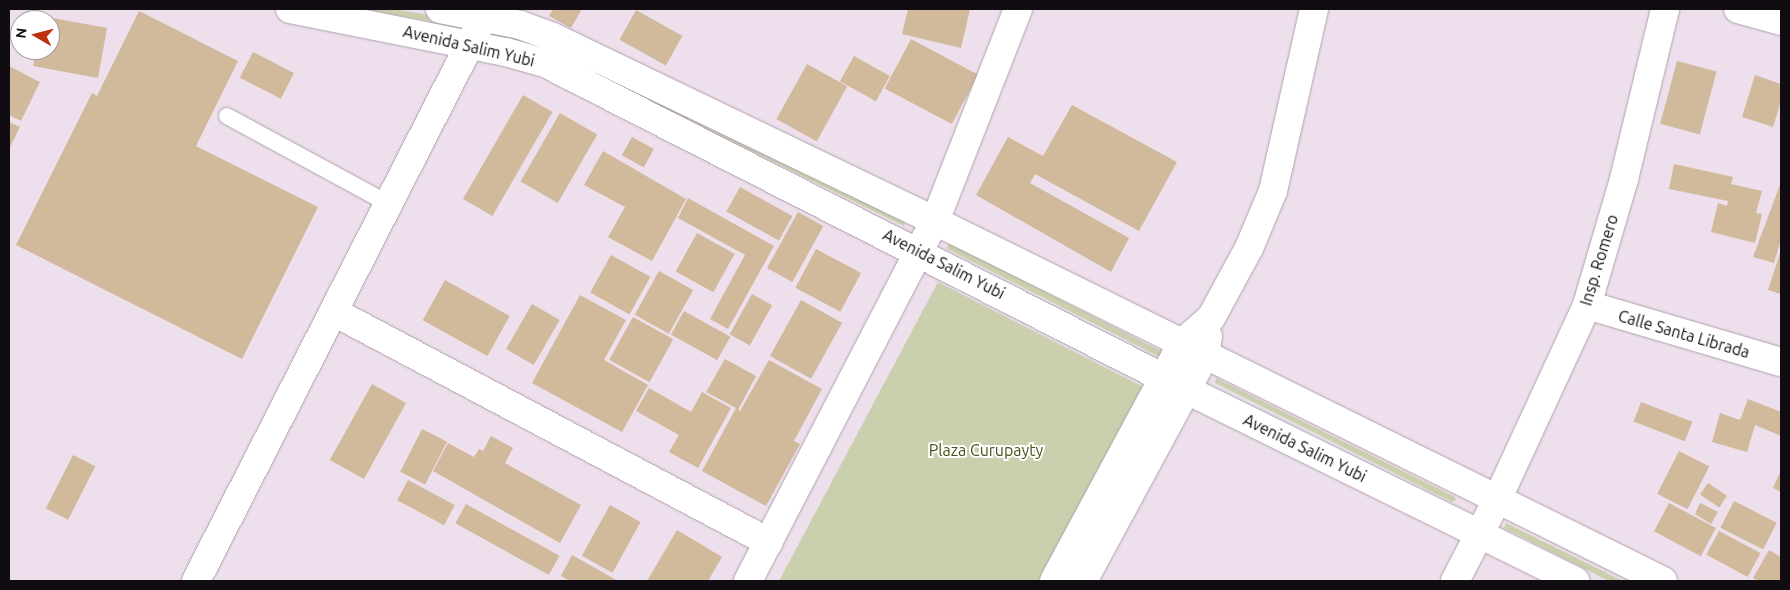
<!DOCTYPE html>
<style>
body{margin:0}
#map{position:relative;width:1790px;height:590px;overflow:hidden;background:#eedfec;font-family:Ubuntu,sans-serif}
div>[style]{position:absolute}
.green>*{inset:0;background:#cad0ad;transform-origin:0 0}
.building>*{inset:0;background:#d0ba9b;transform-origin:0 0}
.roads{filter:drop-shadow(0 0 1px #afa1ad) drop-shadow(0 0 1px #afa1ad)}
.service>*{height:16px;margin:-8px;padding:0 8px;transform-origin:8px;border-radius:8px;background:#fff}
.minor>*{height:28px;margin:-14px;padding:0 14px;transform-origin:14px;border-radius:14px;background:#fff}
span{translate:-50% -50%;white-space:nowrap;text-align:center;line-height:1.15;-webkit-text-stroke:4px #fff;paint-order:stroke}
.street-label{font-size:16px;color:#110c11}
.park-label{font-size:16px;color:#4a5118}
.frame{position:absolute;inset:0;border:10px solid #110c11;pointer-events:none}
.north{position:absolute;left:10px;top:10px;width:50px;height:50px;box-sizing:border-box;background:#fff;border:1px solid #a09ea0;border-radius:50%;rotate:278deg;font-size:14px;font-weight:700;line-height:20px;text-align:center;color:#110c11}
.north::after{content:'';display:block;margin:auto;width:18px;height:22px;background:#bc3110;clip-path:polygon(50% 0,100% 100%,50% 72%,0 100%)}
</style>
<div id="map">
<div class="green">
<div style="clip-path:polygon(360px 9px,394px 9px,428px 15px,431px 21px)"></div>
<div style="clip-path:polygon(506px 36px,537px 41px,905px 221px,904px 226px,558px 56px,506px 39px)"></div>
<div style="left:949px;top:243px;width:246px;height:6px;rotate:27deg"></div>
<div style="clip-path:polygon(938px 282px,1157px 394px,1049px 581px,779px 581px)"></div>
<div style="clip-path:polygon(1216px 378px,1455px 497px,1456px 500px,1452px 502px,1215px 383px)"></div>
<div style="clip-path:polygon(1506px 523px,1623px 581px,1609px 581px,1504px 528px)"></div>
</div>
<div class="building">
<div style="clip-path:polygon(553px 9px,582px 9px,571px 28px,549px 16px)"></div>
<div style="clip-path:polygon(908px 9px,970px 9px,961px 48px,902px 34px)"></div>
<div style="left:636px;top:10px;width:53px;height:34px;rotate:29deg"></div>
<div style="clip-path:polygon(139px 11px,238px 61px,196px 146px,318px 207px,242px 359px,16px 245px,92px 93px,97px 96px)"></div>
<div style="clip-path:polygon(42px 16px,107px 28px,98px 78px,33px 66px,36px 50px,50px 50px,50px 20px,41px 20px)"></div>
<div style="left:911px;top:39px;width:76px;height:56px;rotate:28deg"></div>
<div style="left:253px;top:52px;width:46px;height:29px;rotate:27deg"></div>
<div style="left:854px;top:56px;width:41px;height:29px;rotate:29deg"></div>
<div style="left:1677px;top:61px;width:41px;height:65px;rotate:15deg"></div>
<div style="left:807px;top:64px;width:46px;height:63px;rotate:29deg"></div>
<div style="clip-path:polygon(9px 66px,40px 82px,21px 121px,9px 115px)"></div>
<div style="clip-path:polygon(1755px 75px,1781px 84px,1781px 101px,1773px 127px,1742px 117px)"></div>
<div style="left:523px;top:95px;width:34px;height:120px;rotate:30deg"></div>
<div style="clip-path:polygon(1072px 105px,1177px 162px,1139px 231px,1035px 174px,1030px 183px,1129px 238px,1111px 272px,976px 195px,1008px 137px,1043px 156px)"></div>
<div style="left:560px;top:113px;width:43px;height:79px;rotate:30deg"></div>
<div style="clip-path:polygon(9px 122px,20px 127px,9px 149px)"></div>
<div style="left:632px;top:137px;width:25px;height:21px;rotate:29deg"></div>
<div style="clip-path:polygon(603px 151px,686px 199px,652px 261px,608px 237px,625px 207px,584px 185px)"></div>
<div style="clip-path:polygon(1674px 164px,1733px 177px,1731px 184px,1762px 191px,1756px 213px,1762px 214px,1755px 243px,1711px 232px,1718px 203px,1727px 206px,1728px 201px,1669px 189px)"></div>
<div style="clip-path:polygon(1781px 182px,1781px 239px,1774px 263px,1753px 257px)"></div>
<div style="left:740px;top:187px;width:60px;height:28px;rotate:29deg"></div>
<div style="clip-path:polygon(688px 198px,774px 246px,728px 329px,710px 319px,745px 255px,678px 218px)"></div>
<div style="left:798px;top:212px;width:29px;height:64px;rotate:29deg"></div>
<div style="left:697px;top:233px;width:43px;height:44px;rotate:29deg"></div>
<div style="left:816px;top:249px;width:51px;height:44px;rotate:28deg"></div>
<div style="clip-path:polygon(1781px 250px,1781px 294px,1768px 290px)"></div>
<div style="left:611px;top:255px;width:45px;height:43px;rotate:29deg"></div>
<div style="left:659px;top:271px;width:39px;height:50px;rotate:29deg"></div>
<div style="left:445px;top:280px;width:74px;height:46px;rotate:29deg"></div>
<div style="left:752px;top:294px;width:23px;height:46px;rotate:29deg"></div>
<div style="clip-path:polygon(580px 295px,626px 320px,604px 360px,648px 385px,622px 432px,532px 383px)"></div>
<div style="left:801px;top:300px;width:47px;height:64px;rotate:29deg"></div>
<div style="left:532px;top:304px;width:32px;height:52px;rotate:30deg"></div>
<div style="left:684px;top:311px;width:53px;height:27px;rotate:29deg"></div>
<div style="left:633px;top:317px;width:46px;height:49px;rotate:29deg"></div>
<div style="clip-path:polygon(725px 359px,756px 376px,738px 410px,740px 411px,769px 360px,822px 389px,794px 441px,800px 444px,766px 506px,702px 471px,736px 408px,706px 392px)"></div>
<div style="left:372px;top:384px;width:39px;height:87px;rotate:29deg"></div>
<div style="clip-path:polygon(649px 388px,691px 412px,702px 392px,731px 408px,698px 468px,669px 452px,679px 435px,636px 411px)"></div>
<div style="clip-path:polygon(1748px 399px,1781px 412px,1781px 436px,1755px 425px,1747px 452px,1712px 442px,1720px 413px,1740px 420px)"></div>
<div style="left:1641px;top:402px;width:55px;height:21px;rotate:21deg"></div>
<div style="left:422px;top:429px;width:28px;height:48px;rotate:27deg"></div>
<div style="clip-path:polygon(491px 436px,513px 448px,505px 463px,581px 505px,560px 543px,433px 471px,448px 443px,474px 457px,479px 449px,483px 451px)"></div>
<div style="left:1679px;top:451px;width:34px;height:48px;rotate:27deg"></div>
<div style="left:73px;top:455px;width:25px;height:60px;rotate:27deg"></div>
<div style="clip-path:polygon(1781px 470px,1781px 492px,1773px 488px)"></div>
<div style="left:408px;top:480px;width:53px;height:23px;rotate:28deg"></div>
<div style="left:1708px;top:483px;width:23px;height:14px;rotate:34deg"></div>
<div style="left:1734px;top:501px;width:48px;height:30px;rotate:27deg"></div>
<div style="left:1669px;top:503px;width:53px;height:32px;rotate:28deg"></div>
<div style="clip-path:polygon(1700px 503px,1718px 512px,1711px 524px,1695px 514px)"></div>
<div style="left:466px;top:504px;width:107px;height:22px;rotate:29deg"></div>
<div style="left:610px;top:505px;width:35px;height:58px;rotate:29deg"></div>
<div style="clip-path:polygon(677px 530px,722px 557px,708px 581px,647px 581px)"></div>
<div style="left:1719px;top:531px;width:47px;height:27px;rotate:28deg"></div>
<div style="clip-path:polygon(1769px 550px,1781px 557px,1781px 581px,1759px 581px,1753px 578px)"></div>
<div style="clip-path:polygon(572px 555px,618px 581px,570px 581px,561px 576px)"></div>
</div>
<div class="roads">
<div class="service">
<div style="left:227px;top:116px;width:184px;rotate:28.5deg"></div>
</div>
<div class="minor">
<div style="left:290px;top:9px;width:220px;rotate:11.3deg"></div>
<div style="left:506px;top:52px;width:41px;rotate:15.8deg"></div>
<div style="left:545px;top:63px;width:720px;rotate:26.99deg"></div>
<div style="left:1187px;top:390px;width:433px;rotate:26.2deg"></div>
<div style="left:440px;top:9px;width:82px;rotate:11.3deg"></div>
<div style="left:520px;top:25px;width:35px;rotate:20deg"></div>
<div style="left:553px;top:37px;width:424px;rotate:25.7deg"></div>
<div style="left:935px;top:221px;width:812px;rotate:26.31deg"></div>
<div style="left:1738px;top:9px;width:45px;rotate:15.6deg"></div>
<div style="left:1587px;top:305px;width:202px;rotate:16.4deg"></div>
<div style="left:334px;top:312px;width:492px;rotate:27.9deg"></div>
<div style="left:196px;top:581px;width:621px;rotate:-62.98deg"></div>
<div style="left:748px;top:581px;width:406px;rotate:-62.6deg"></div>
<div style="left:935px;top:221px;width:228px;rotate:-68.6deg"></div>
<div style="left:1054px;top:581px;width:270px;rotate:-61.7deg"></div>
<div style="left:1182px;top:343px;width:38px;rotate:-41deg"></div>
<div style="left:1211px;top:318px;width:80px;rotate:-61.5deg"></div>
<div style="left:1249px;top:248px;width:62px;rotate:-67.2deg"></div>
<div style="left:1273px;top:191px;width:187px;rotate:-77.3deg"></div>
<div style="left:1083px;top:581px;width:257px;rotate:-61.6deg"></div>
<div style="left:1205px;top:355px;width:19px;rotate:-81deg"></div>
<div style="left:1455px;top:581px;width:93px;rotate:-62.6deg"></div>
<div style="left:1498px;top:498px;width:213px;rotate:-65.2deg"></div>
<div style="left:1587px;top:305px;width:131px;rotate:-73.6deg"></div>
<div style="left:1624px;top:179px;width:175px;rotate:-76.4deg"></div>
</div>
</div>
<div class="street-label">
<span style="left:469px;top:46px;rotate:13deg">Avenida Salim Yubi</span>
<span style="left:1599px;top:260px;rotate:-73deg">Insp. Romero</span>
<span style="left:944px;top:264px;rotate:27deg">Avenida Salim Yubi</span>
<span style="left:1684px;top:334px;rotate:16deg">Calle Santa Librada</span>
<span style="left:1305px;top:448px;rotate:26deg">Avenida Salim Yubi</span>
</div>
<div class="park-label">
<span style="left:986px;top:450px">Plaza Curupayty</span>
</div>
<div class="frame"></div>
<div class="north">N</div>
</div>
